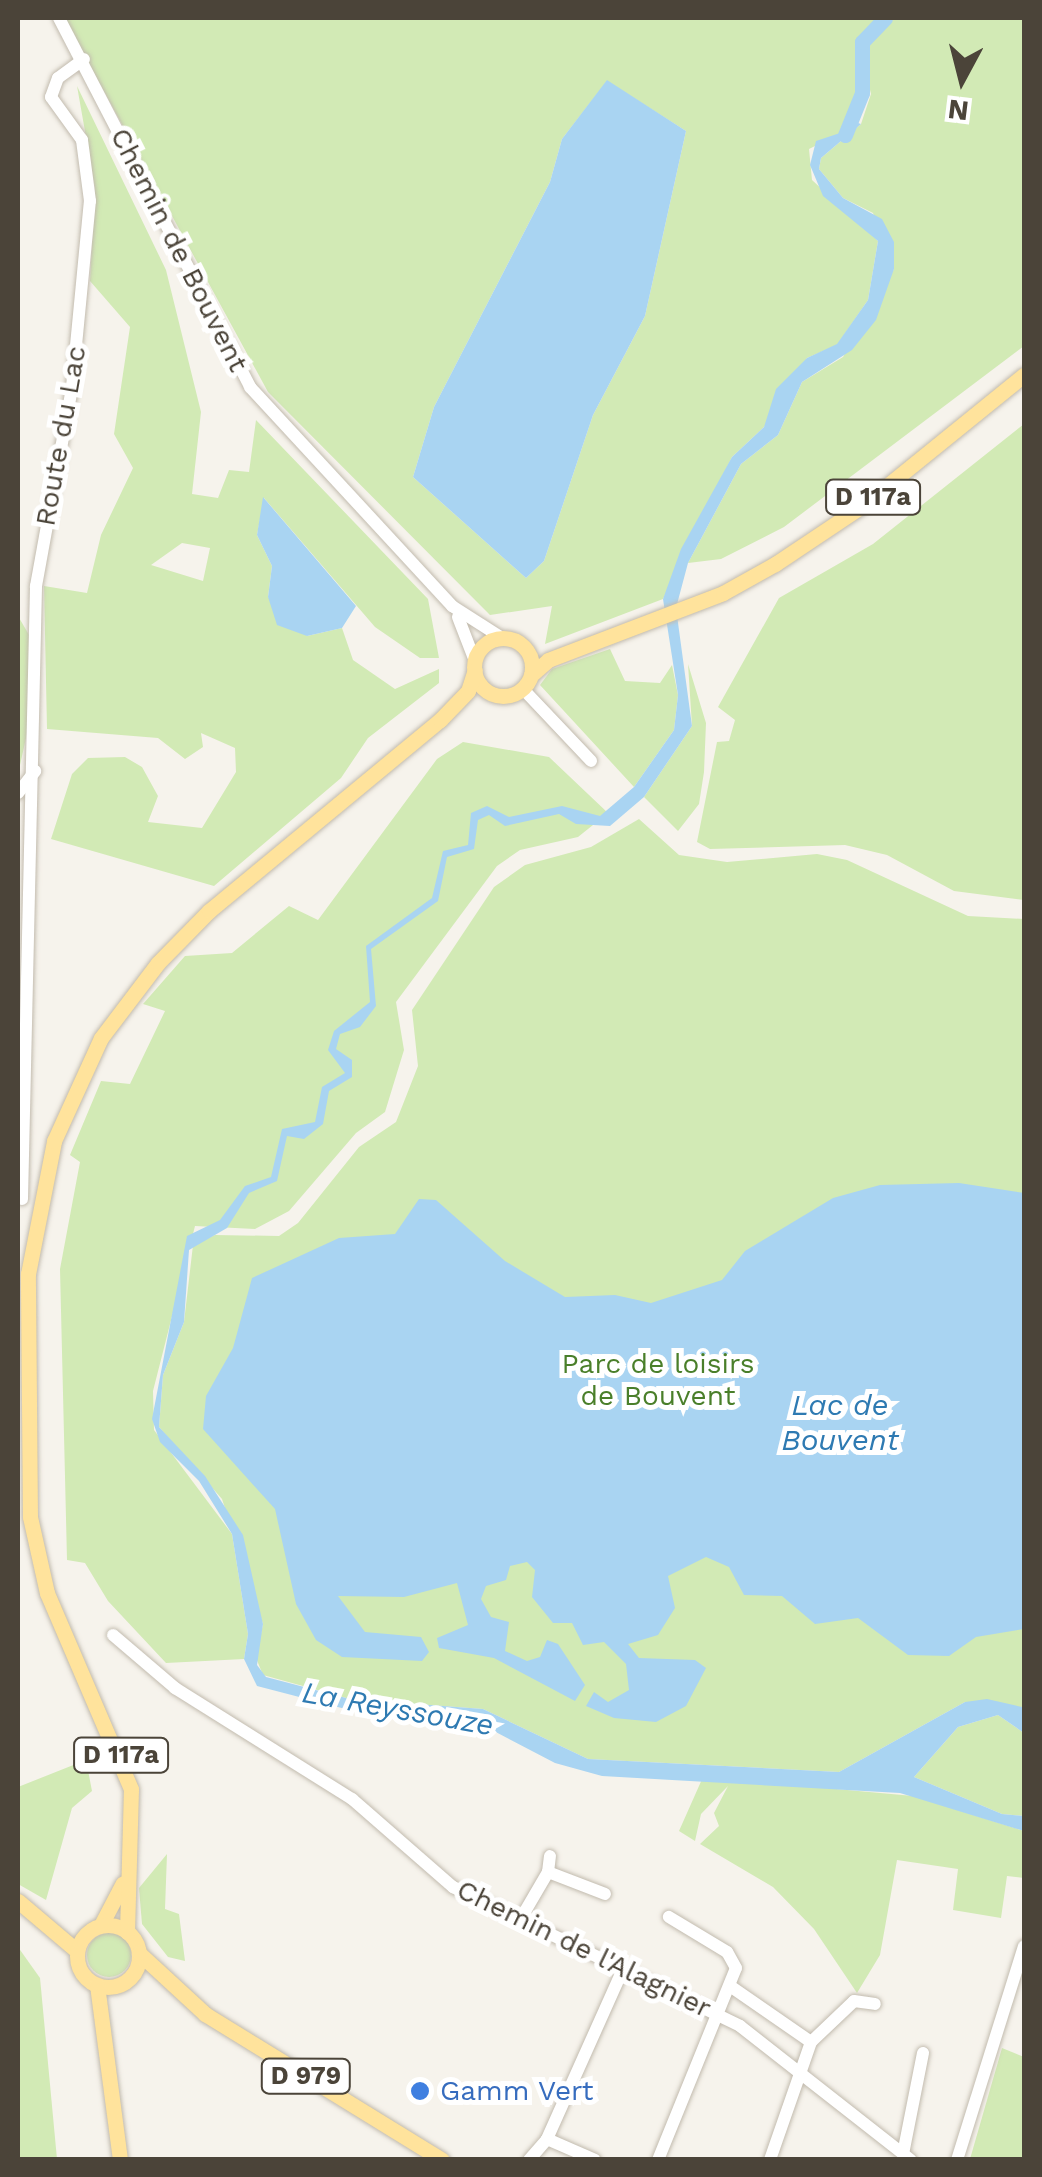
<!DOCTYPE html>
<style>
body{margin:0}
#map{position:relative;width:1042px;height:2177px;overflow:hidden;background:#f6f3ec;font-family:"Work Sans",sans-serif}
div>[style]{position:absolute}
.green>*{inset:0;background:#d2eab5}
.round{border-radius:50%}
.water>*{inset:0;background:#a9d4f2}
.river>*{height:15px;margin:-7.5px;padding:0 7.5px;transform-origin:7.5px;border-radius:7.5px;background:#a9d4f2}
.roads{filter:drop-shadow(0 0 2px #c2bbae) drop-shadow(0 0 2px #c2bbae)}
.minor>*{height:12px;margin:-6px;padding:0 6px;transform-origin:6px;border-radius:6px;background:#fff}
.major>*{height:15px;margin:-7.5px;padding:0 7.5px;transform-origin:7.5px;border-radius:7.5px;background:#ffe39c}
.major>.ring{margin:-7.5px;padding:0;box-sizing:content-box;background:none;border:15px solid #ffe39c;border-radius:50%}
.dots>*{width:28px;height:28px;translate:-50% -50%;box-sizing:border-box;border:5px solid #fff;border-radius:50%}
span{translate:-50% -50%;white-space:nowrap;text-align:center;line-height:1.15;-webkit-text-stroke:10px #fff;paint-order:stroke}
.shield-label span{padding:2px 8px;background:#fff;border:2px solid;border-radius:8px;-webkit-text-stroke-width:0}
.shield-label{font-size:25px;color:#4b4439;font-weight:700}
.street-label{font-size:28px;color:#4b4439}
.park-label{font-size:28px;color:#4a7f2a}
.shop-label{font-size:28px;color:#366cbe}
.left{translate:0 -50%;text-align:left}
.water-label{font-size:30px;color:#2e7ab2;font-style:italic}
.frame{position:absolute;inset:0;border:20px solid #4b4439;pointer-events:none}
.north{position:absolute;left:912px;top:30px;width:100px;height:100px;-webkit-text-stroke:8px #fff;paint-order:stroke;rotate:187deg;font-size:28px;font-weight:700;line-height:40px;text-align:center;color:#4b4439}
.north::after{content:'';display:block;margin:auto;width:35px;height:45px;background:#4b4439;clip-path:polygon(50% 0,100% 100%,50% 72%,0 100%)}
</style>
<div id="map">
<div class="green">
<div style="clip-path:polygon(evenodd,64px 18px,879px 18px,857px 38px,856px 95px,843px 132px,809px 149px,812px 180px,878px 241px,868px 300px,837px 345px,807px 358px,764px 427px,732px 457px,663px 599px,545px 644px,552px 606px,490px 615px,268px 392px,64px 18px,607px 81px,686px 131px,645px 316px,593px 415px,544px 561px,526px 578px,413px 477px,434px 407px,550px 182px,562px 139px,607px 81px)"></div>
<div style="clip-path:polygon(894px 18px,1024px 18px,1024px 346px,784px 527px,721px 559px,688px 563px,741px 464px,778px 435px,802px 382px,843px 357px,894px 269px,873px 213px,843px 198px,819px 169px,821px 158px,861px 124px,871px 94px,861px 52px)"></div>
<div style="clip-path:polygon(evenodd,77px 86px,166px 270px,201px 412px,192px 494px,218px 498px,229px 470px,249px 472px,256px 420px,428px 599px,439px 658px,420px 658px,375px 627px,264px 498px,257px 535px,272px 566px,268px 597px,307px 636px,342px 628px,353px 660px,395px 689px,439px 669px,439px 683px,368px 738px,341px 778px,214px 886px,51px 839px,72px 774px,88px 758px,125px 757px,142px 767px,158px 796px,148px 822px,202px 828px,236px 772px,235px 748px,201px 733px,203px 747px,185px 759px,158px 738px,47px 729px,44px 586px,87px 593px,101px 535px,133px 468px,114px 434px,130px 327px,90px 281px,95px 188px,77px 86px,182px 543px,210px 548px,203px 581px,151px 565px,182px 543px)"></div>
<div style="clip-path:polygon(1024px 424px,1024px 900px,954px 891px,887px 855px,845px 845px,710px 849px,697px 842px,717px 742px,729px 741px,735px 720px,718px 707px,779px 598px,873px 544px)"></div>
<div style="clip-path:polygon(18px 616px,32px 640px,33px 707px,20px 765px)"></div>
<div style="clip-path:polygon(610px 649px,625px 681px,660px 683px,672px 665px,678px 695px,674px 730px,634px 787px,540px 685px,552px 669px)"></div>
<div style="clip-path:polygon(688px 664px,706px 723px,704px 772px,699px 804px,678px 831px,644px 797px,692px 726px)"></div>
<div style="clip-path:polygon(463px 742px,549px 757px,608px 813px,578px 837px,520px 850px,497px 866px,396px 1002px,404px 1050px,385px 1112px,356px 1133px,289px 1211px,255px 1229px,195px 1226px,153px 1391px,154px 1430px,232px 1534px,248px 1634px,244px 1659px,166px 1663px,108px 1601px,85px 1563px,67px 1560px,60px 1269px,80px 1162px,70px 1155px,101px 1081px,130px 1084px,165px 1011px,143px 1004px,185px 956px,232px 953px,289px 906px,318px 920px,437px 759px)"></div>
<div style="clip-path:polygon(639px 819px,679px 855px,727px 862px,817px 854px,847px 860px,968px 916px,1024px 919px,1024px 1711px,965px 1702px,839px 1772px,588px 1759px,483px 1709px,350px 1699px,263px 1675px,256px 1658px,263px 1624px,222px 1499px,159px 1427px,163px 1375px,184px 1322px,193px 1245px,215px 1235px,279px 1236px,298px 1223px,359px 1147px,396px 1122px,418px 1066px,412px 1010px,494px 887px,525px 865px,591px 847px)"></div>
<div style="clip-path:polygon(998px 1715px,1024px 1733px,1024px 1816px,1002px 1814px,914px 1777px,958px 1727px)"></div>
<div style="clip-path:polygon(86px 1760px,92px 1791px,72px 1808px,46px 1900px,18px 1884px,18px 1787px)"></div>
<div style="clip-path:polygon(703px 1777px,913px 1796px,1024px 1831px,1024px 1878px,1007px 1876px,1001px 1918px,953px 1910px,958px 1869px,897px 1860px,880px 1955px,857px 1993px,814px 1929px,773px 1887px,700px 1844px,719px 1826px,714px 1813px,728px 1786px,701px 1814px,695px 1841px,679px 1831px)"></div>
<div style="clip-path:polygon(167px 1854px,165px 1909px,179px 1914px,185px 1961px,168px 1957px,142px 1924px,139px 1888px)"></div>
<div class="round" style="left:87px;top:1933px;width:44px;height:44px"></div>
<div style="clip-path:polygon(18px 1947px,40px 1978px,57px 2159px,18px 2159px)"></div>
<div style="clip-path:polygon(1002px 2048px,1024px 2057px,1024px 2159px,970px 2159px)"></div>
</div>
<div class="water">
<div style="clip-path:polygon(607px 80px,686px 131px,645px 316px,593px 415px,544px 561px,526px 578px,413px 477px,434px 407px,550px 182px,562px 139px)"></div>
<div style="clip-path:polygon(849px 120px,861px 124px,821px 158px,819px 169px,843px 198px,882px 219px,894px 242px,894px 269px,876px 320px,852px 350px,802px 382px,778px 435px,741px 464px,688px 563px,676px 608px,692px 726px,644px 797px,610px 826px,576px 824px,559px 814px,505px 826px,489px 815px,478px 820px,474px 849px,447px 857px,438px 901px,371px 949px,376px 1006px,360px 1027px,340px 1034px,336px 1049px,352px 1060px,352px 1077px,329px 1091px,323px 1124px,304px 1139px,287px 1136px,277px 1181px,249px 1193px,227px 1228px,189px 1250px,184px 1322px,163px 1375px,159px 1427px,205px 1476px,243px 1535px,263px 1624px,257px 1665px,266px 1677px,350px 1699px,483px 1709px,588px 1759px,839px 1772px,965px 1702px,987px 1699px,1022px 1707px,1024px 1733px,998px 1715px,958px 1727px,914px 1777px,1002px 1814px,1024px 1816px,1024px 1831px,900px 1793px,602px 1776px,555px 1763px,471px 1719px,357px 1712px,257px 1686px,244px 1659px,248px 1634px,232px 1534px,199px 1481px,160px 1442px,152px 1419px,187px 1236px,220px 1220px,245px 1186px,271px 1177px,282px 1129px,315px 1122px,322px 1087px,345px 1073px,328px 1050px,334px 1031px,370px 1002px,366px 946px,432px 898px,443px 851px,468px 845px,471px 813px,487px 806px,509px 817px,562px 806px,600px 816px,634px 787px,674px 730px,678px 695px,663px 599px,681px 549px,732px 457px,764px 427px,776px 389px,807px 358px,837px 344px,868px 300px,878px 241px,823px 196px,810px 165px,816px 141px,843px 132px)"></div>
<div style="clip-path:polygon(263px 497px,356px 606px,342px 628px,307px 636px,277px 625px,268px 597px,272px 566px,257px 535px)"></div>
<div style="clip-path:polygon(959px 1183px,1024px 1193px,1024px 1629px,976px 1637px,949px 1656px,908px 1655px,858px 1618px,815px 1624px,782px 1596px,744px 1595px,729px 1567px,706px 1557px,668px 1576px,675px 1608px,658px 1635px,628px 1644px,639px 1658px,695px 1660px,706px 1668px,686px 1706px,656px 1722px,614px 1718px,586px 1706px,594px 1692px,608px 1702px,629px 1690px,626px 1664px,604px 1642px,583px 1645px,572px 1623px,553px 1623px,532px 1597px,535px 1570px,527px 1562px,510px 1566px,506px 1580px,486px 1586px,481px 1599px,491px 1617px,509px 1622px,505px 1651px,527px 1661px,540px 1657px,547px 1640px,558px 1644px,585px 1685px,575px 1701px,494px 1658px,439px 1648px,437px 1638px,468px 1625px,457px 1583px,404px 1597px,338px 1596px,365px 1632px,421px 1637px,429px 1652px,422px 1661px,342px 1657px,316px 1640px,296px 1604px,275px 1509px,203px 1429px,206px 1396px,233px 1348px,252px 1278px,339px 1238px,395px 1234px,419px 1199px,436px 1200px,505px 1261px,565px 1297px,615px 1295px,651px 1303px,722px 1280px,745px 1251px,833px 1198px,880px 1185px)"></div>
</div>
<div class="river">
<div style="left:845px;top:135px;width:45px;rotate:-68deg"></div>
<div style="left:862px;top:93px;width:51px;rotate:-90deg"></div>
<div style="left:862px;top:42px;width:33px;rotate:-46deg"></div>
</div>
<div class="roads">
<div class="minor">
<div style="left:59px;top:18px;width:416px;rotate:62.6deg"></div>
<div style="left:250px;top:387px;width:298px;rotate:47.3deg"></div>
<div style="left:452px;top:606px;width:59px;rotate:32.6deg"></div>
<div style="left:458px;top:617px;width:47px;rotate:68.9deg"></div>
<div style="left:523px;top:689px;width:99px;rotate:46.6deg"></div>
<div style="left:18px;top:793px;width:28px;rotate:-52deg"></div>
<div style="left:22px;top:1199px;width:613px;rotate:-88.69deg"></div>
<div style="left:36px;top:586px;width:202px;rotate:-79.7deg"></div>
<div style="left:72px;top:387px;width:187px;rotate:-84.5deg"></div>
<div style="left:90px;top:201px;width:62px;rotate:-97.5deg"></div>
<div style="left:82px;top:140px;width:53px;rotate:-125.8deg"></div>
<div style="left:51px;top:97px;width:20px;rotate:-70deg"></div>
<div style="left:58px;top:78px;width:32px;rotate:-36deg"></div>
<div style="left:113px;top:1635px;width:82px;rotate:40.5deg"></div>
<div style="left:175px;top:1688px;width:209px;rotate:32.1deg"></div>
<div style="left:352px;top:1799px;width:134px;rotate:41.1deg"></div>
<div style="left:453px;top:1887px;width:319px;rotate:25.8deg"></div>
<div style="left:740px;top:2026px;width:217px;rotate:38.1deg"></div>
<div style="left:548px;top:1872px;width:16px;rotate:-83deg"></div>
<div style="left:520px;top:1920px;width:56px;rotate:-59.7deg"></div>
<div style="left:548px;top:1872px;width:61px;rotate:21.1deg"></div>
<div style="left:730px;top:1986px;width:98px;rotate:34.7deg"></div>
<div style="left:811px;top:2042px;width:125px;rotate:109.2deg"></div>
<div style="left:811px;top:2042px;width:59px;rotate:-43.6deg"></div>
<div style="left:854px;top:2001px;width:21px;rotate:8deg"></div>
<div style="left:547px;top:2139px;width:52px;rotate:23.6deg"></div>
<div style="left:903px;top:2154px;width:103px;rotate:-78.8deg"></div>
<div style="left:529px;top:2160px;width:28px;rotate:-49deg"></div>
<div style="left:547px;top:2139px;width:186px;rotate:-65.9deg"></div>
<div style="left:658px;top:2160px;width:207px;rotate:-67.9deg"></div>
<div style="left:736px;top:1968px;width:18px;rotate:-119deg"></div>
<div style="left:727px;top:1952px;width:68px;rotate:-148.9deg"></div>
<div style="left:957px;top:2160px;width:224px;rotate:-72.6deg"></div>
</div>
<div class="major">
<div class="ring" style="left:474px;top:638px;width:43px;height:43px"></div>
<div style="left:531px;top:675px;width:23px;rotate:-41deg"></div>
<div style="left:548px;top:660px;width:187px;rotate:-20.9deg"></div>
<div style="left:723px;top:593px;width:60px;rotate:-29.1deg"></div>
<div style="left:775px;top:564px;width:105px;rotate:-33.7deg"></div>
<div style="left:862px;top:506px;width:208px;rotate:-39deg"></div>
<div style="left:18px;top:1901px;width:77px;rotate:40.3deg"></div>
<div style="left:101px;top:1925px;width:47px;rotate:-62.4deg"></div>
<div class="ring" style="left:77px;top:1925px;width:47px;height:47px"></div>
<div style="left:127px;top:1932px;width:143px;rotate:-88.4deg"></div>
<div style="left:131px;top:1789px;width:213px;rotate:-113.2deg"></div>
<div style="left:47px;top:1593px;width:78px;rotate:-102.6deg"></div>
<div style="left:30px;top:1517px;width:243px;rotate:-90.5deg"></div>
<div style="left:28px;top:1274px;width:136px;rotate:-78.9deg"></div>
<div style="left:54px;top:1141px;width:113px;rotate:-65.5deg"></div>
<div style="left:101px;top:1038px;width:94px;rotate:-52.8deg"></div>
<div style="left:158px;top:963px;width:73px;rotate:-45.6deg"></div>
<div style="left:209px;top:911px;width:300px;rotate:-39.6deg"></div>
<div style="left:440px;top:720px;width:40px;rotate:-46deg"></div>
<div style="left:468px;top:691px;width:22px;rotate:-72deg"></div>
<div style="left:139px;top:1953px;width:90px;rotate:42.7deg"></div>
<div style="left:205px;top:2014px;width:278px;rotate:31.6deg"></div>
<div style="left:97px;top:1985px;width:177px;rotate:82.5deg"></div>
</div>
</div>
<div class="dots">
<div style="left:420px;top:2091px;background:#3f7fe0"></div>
</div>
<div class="shield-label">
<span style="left:873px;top:497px">D 117a</span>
<span style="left:121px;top:1755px">D 117a</span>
<span style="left:306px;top:2076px">D 979</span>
</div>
<div class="street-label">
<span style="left:179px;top:250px;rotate:63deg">Chemin de Bouvent</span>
<span style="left:61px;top:436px;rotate:-80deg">Route du Lac</span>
<span style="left:584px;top:1949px;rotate:26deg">Chemin de l'Alagnier</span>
</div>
<div class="park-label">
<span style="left:658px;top:1380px">Parc de loisirs<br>de Bouvent</span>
</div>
<div class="shop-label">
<span class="left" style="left:440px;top:2091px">Gamm Vert</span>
</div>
<div class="water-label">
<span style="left:840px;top:1422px">Lac de<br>Bouvent</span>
<span style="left:398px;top:1709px;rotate:10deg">La Reyssouze</span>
</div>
<div class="frame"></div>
<div class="north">N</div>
</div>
